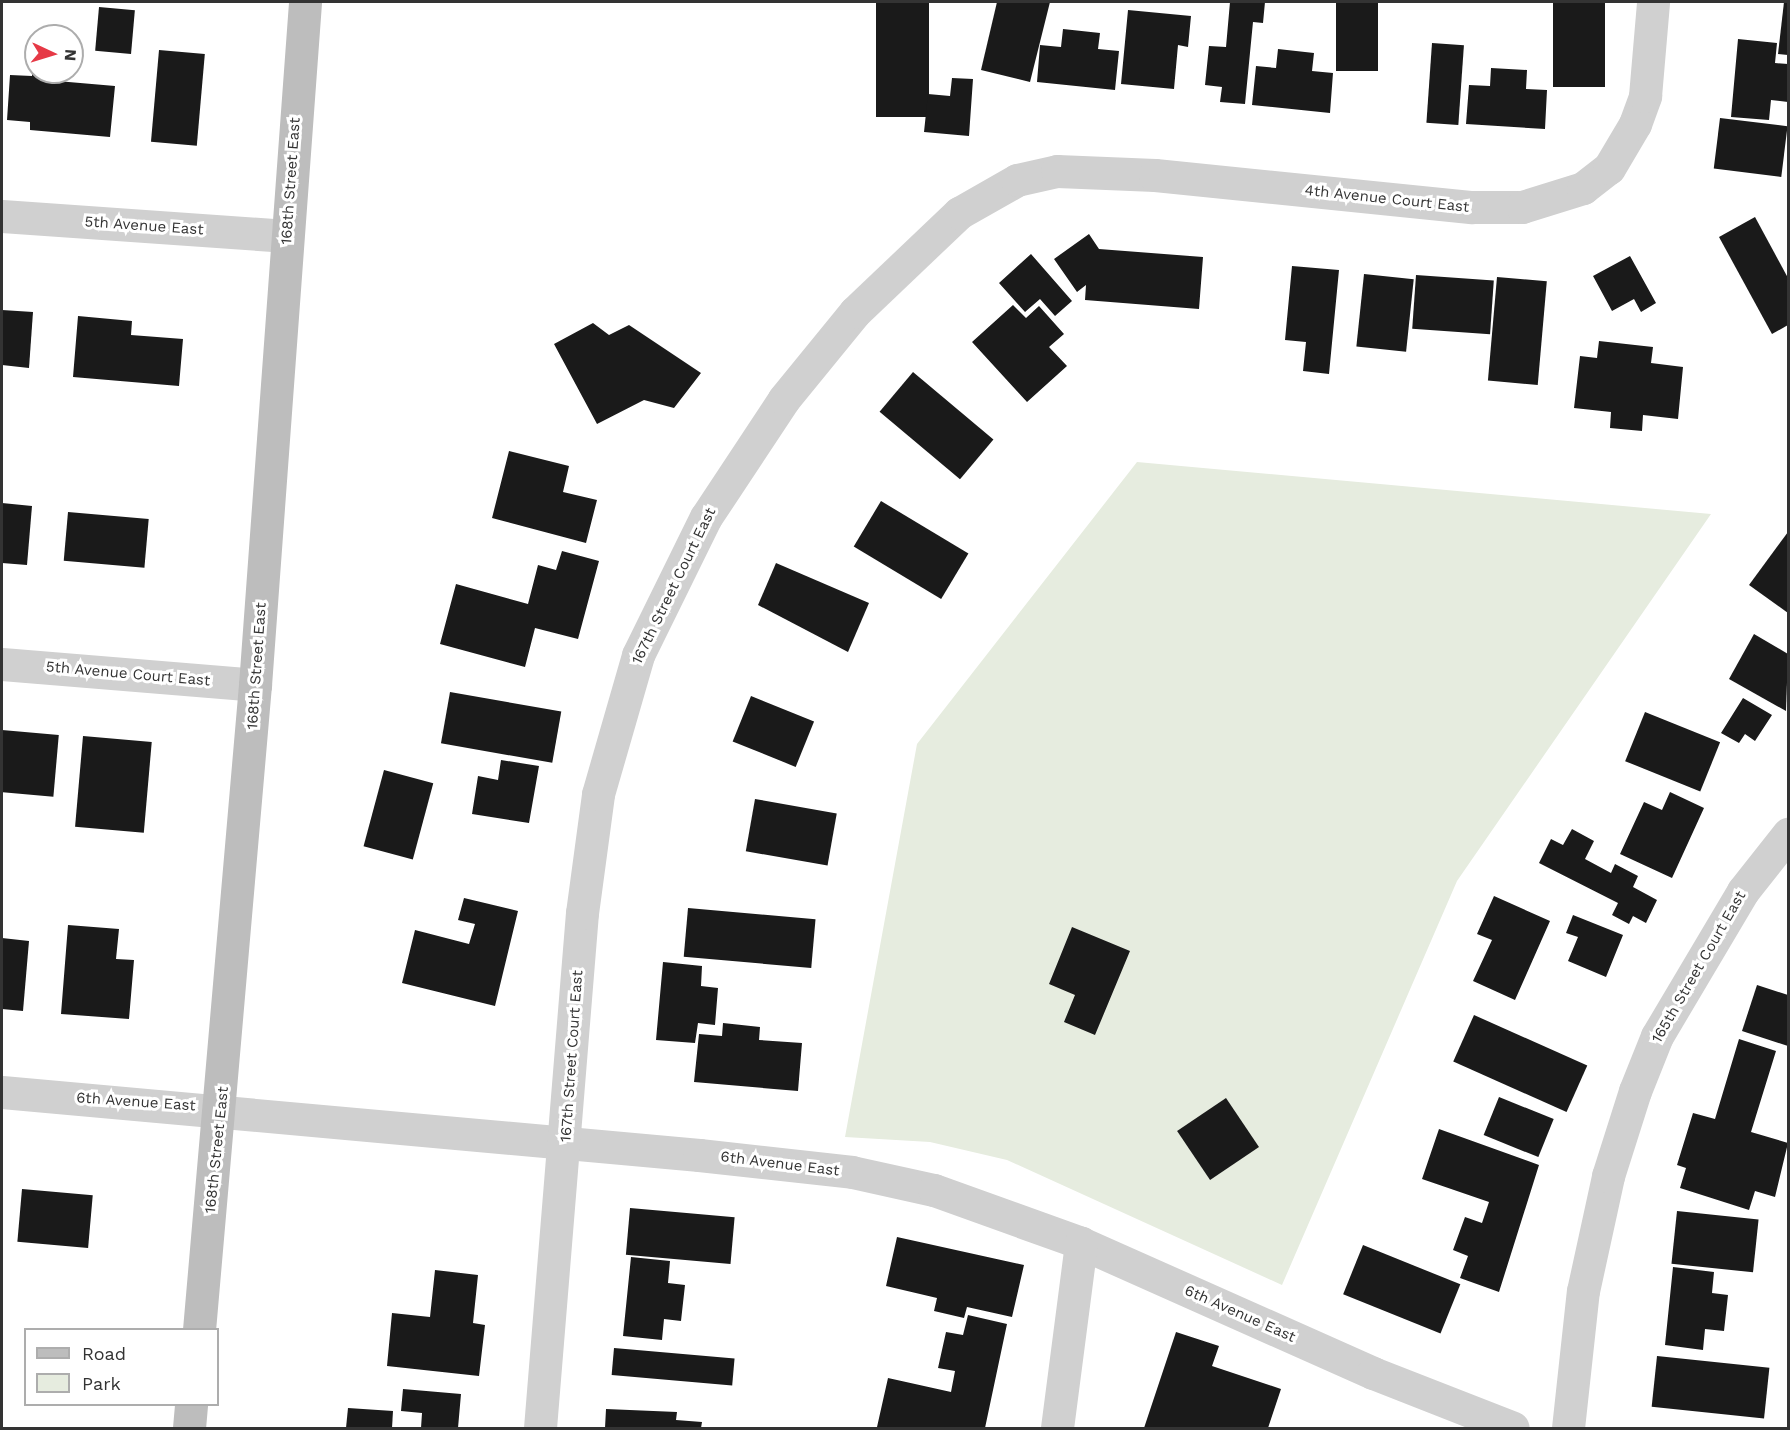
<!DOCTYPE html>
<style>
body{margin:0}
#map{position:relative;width:1790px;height:1430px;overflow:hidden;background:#fff;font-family:"Work Sans",sans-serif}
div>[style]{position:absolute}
.green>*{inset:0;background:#e6ecdf}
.building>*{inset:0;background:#1a1a1a;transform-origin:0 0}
.street>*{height:33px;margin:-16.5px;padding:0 16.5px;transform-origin:16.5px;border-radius:16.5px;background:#d0d0d0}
.secondary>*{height:33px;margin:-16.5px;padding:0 16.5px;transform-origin:16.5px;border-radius:16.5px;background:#bdbdbd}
span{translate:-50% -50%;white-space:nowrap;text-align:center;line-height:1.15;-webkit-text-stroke:6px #fff;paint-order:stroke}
.street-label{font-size:15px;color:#333}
.frame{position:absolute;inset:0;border:3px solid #333;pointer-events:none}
.legend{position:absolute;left:24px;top:1328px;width:195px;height:78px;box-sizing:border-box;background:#fff;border:2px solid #adadad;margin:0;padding:8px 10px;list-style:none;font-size:18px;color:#333}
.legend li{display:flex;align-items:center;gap:12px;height:30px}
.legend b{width:30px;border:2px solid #adadad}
.north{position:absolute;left:24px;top:24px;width:60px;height:60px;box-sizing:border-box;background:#fff;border:2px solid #adadad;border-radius:50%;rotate:94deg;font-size:16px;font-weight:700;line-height:24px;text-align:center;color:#333}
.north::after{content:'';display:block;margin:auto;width:21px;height:27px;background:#e63946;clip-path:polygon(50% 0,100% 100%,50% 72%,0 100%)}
</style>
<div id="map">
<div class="green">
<div style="clip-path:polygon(1137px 462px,1711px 514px,1457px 881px,1282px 1285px,1007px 1160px,930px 1142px,845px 1137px,917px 744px)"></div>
</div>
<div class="building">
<div style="left:876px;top:2px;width:53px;height:115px"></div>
<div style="clip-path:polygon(997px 2px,1050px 2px,1030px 82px,981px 70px)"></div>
<div style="clip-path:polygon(1230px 2px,1265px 2px,1263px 23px,1253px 22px,1245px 104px,1220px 102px,1222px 87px,1205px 85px,1209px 46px,1226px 47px)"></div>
<div style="left:1336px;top:2px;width:42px;height:69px"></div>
<div style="left:1553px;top:2px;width:52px;height:85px"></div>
<div style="clip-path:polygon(1784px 2px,1788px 2px,1788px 55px,1778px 54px)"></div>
<div style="left:99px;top:7px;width:36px;height:44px;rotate:5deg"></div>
<div style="clip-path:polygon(1128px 10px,1191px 16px,1188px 47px,1178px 45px,1174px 89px,1121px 84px)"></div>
<div style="clip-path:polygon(1063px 29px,1100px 33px,1098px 49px,1119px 51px,1115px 90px,1037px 82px,1040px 45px,1061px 47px)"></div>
<div style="clip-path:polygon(1738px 39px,1777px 43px,1775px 63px,1788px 64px,1788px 102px,1771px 100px,1769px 120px,1731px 117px)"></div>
<div style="left:1432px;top:43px;width:32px;height:80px;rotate:4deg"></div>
<div style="clip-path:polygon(1278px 49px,1314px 53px,1312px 71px,1333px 73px,1330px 113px,1252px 105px,1256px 66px,1276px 68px)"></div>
<div style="left:159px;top:50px;width:46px;height:92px;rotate:5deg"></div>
<div style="clip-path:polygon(33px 59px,36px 72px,58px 72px,57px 81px,115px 86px,110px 137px,30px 130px,30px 122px,7px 120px,10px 75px,32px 76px)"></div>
<div style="clip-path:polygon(1491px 68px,1527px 70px,1526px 89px,1547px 90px,1545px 129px,1466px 124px,1469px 85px,1490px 86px)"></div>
<div style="clip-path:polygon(952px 78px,973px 79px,969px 136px,924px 132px,928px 94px,950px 96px)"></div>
<div style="left:1720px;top:118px;width:68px;height:51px;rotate:7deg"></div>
<div style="clip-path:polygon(1755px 217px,1788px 278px,1788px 325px,1772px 334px,1719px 237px)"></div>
<div style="clip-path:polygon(1089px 234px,1099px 249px,1203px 257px,1199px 309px,1085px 300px,1086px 285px,1077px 292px,1054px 259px)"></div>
<div style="clip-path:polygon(1031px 254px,1072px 301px,1055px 316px,1040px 299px,1025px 312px,999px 283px)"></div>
<div style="clip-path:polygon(1630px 256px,1656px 303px,1641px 312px,1634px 299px,1612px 311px,1593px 276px)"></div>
<div style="clip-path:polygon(1292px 266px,1339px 270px,1329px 374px,1303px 371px,1306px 342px,1285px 340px)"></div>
<div style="left:1364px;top:274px;width:50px;height:73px;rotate:6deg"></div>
<div style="left:1416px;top:275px;width:78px;height:54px;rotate:4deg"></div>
<div style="left:1497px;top:277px;width:50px;height:104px;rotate:5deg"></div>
<div style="clip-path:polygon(1013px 305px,1026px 318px,1039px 306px,1064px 334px,1049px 347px,1067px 366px,1027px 402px,972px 342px)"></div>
<div style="clip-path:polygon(2px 310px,33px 312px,29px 368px,2px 365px)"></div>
<div style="clip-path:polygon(78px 316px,132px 321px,131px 335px,183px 339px,179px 386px,73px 377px)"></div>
<div style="clip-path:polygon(593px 323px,609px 335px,629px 325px,701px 373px,674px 408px,644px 400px,597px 424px,554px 344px)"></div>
<div style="clip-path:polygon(1599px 341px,1653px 347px,1651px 363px,1683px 367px,1678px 419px,1643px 415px,1642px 431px,1610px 428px,1611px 412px,1574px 408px,1580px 356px,1597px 358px)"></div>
<div style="left:913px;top:372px;width:105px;height:52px;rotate:40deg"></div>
<div style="clip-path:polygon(509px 451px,569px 466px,563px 492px,597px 500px,586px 543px,492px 518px)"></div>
<div style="left:881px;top:501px;width:102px;height:53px;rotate:31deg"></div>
<div style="clip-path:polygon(2px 503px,32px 506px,27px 565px,2px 563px)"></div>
<div style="left:68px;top:512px;width:81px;height:49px;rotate:5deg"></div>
<div style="clip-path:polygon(1788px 532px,1788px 613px,1749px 585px)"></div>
<div style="clip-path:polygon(562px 551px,599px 561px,578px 639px,535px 628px,525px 667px,440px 644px,456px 584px,528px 604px,538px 565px,556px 570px)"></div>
<div style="clip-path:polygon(776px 563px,869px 603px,848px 652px,758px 605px)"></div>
<div style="clip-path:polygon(1754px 634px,1788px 654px,1786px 711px,1729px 679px)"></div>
<div style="left:450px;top:692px;width:113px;height:52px;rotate:10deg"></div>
<div style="left:751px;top:696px;width:68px;height:49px;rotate:22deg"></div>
<div style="clip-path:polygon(1743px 698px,1772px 715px,1755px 741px,1745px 734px,1739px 743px,1721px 733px)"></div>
<div style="left:1645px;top:712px;width:81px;height:53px;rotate:22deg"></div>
<div style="left:2px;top:730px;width:57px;height:62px;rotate:5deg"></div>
<div style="left:83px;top:736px;width:69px;height:91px;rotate:5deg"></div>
<div style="clip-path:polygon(501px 760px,539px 766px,529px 823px,472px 814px,478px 776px,498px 780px)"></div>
<div style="left:384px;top:770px;width:51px;height:79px;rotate:15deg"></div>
<div style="clip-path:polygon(1670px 792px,1704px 808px,1672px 878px,1620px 854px,1644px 802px,1662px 810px)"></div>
<div style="left:755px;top:799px;width:83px;height:53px;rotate:10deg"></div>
<div style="clip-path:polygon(1572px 829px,1594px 841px,1585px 859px,1611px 873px,1615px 864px,1638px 876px,1633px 887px,1657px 900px,1646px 923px,1633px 916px,1629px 924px,1612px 915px,1618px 903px,1539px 863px,1551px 839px,1563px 845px)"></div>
<div style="clip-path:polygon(1494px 896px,1550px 921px,1515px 1000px,1473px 981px,1492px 940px,1477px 934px)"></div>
<div style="clip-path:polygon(464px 898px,518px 911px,495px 1006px,402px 983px,415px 930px,469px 944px,475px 924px,458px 920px)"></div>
<div style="left:688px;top:908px;width:128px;height:49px;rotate:5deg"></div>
<div style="clip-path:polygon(1573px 915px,1623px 935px,1606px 977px,1568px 961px,1578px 937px,1566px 933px)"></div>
<div style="clip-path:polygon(68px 925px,119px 929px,116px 959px,134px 960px,129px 1019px,61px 1014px)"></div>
<div style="clip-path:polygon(1072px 927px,1130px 951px,1095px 1035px,1064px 1022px,1075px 995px,1049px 984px)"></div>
<div style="clip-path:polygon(2px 938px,29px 941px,23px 1011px,2px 1009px)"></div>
<div style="clip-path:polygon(663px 962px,702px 966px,701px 986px,718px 988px,715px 1025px,698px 1023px,695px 1043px,656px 1040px)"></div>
<div style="clip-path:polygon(1757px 985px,1788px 995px,1788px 1046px,1742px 1031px)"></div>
<div style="left:1474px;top:1015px;width:124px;height:51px;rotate:24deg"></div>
<div style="clip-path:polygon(723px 1023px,760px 1027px,759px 1040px,802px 1043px,798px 1091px,694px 1082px,699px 1034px,722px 1036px)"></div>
<div style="clip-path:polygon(1739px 1039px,1776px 1051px,1751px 1132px,1788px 1143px,1775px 1197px,1755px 1191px,1749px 1210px,1680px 1188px,1686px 1168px,1677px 1165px,1693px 1113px,1715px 1119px)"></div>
<div style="left:1499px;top:1097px;width:59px;height:41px;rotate:22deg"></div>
<div style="left:1226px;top:1098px;width:59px;height:59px;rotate:56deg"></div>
<div style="clip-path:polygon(1439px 1129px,1539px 1165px,1499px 1292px,1460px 1278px,1468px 1256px,1453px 1250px,1465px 1217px,1482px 1223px,1489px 1202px,1422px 1179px)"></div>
<div style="left:22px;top:1189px;width:71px;height:53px;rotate:5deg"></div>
<div style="left:630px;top:1208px;width:105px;height:47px;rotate:5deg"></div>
<div style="left:1677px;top:1211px;width:82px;height:53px;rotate:6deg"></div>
<div style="clip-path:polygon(897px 1237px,1024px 1265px,1012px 1317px,967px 1307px,964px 1318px,934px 1311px,937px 1298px,886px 1286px)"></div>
<div style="left:1363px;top:1245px;width:105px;height:53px;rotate:22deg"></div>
<div style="clip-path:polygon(631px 1257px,670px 1261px,668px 1283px,685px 1285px,681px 1321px,664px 1319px,662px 1340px,623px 1336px)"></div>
<div style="clip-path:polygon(1673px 1267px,1714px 1272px,1712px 1293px,1728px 1295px,1724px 1331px,1705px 1329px,1703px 1350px,1665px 1345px)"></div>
<div style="clip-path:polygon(435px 1270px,478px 1275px,473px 1323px,485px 1325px,479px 1376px,387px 1366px,392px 1313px,430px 1317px)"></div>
<div style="clip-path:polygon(968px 1315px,1007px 1324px,985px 1428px,877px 1427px,888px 1378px,951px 1392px,955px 1371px,938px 1368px,946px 1332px,963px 1335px)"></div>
<div style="clip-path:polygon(1176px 1332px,1219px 1346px,1212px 1366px,1281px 1389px,1268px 1428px,1144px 1428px)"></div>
<div style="left:614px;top:1348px;width:121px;height:27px;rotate:5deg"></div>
<div style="left:1657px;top:1356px;width:113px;height:51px;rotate:6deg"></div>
<div style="clip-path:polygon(403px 1389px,461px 1394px,458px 1428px,421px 1428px,422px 1413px,401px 1411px)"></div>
<div style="clip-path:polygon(348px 1408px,393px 1411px,392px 1428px,346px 1428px)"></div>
<div style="clip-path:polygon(606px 1409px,677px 1412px,676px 1420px,702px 1422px,701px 1428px,605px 1428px)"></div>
</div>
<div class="street">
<div style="left:2px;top:216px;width:286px;rotate:4deg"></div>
<div style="left:2px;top:664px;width:254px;rotate:4.7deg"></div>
<div style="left:2px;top:1092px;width:700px;rotate:5.16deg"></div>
<div style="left:699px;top:1155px;width:154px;rotate:6.3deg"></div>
<div style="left:852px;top:1172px;width:84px;rotate:12.4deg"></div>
<div style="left:934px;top:1190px;width:156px;rotate:19.8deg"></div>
<div style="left:1081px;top:1243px;width:320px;rotate:24deg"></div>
<div style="left:1373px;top:1373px;width:150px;rotate:21.4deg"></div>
<div style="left:540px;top:1428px;width:517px;rotate:-85.34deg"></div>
<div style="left:582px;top:913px;width:120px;rotate:-82.3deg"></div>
<div style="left:598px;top:794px;width:145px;rotate:-73.9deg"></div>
<div style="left:638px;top:655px;width:154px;rotate:-63.8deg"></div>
<div style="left:706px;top:517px;width:141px;rotate:-56.5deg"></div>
<div style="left:784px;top:399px;width:112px;rotate:-50.8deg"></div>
<div style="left:855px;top:312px;width:144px;rotate:-43.6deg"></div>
<div style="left:959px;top:213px;width:67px;rotate:-29.6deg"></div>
<div style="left:1017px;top:180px;width:41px;rotate:-12.7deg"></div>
<div style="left:1057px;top:171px;width:98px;rotate:2.3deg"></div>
<div style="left:1155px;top:175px;width:319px;rotate:5.8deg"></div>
<div style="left:1472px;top:207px;width:50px"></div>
<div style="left:1522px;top:207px;width:64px;rotate:-17.3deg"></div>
<div style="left:1583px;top:188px;width:33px;rotate:-38deg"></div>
<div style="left:1609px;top:168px;width:51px;rotate:-59.4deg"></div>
<div style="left:1635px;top:124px;width:30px;rotate:-70deg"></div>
<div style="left:1645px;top:96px;width:94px;rotate:-85.1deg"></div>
<div style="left:1057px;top:1428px;width:187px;rotate:-82.6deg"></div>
<div style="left:1568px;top:1428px;width:138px;rotate:-83.8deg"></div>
<div style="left:1583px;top:1291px;width:118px;rotate:-77.7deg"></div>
<div style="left:1608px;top:1176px;width:89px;rotate:-72.4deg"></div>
<div style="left:1635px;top:1091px;width:59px;rotate:-68.2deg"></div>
<div style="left:1657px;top:1036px;width:169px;rotate:-59.3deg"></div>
<div style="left:1743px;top:891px;width:73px;rotate:-51.7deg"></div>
</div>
<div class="secondary">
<div style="left:199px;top:1330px;width:647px;rotate:-85.04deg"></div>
<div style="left:255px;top:685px;width:685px;rotate:-85.81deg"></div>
<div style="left:189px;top:1428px;width:24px;rotate:-85deg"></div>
</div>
<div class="street-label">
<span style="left:291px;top:181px;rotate:-86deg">168th Street East</span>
<span style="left:1387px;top:199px;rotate:6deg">4th Avenue Court East</span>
<span style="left:144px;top:226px;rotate:4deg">5th Avenue East</span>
<span style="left:674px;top:586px;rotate:-64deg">167th Street Court East</span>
<span style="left:257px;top:666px;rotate:-86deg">168th Street East</span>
<span style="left:128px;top:674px;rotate:5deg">5th Avenue Court East</span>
<span style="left:1699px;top:967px;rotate:-60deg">165th Street Court East</span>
<span style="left:572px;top:1056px;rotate:-86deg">167th Street Court East</span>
<span style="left:136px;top:1102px;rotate:4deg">6th Avenue East</span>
<span style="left:217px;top:1150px;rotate:-84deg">168th Street East</span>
<span style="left:780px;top:1164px;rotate:7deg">6th Avenue East</span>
<span style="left:1240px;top:1314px;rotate:24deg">6th Avenue East</span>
</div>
<div class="frame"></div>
<ul class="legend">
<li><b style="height:8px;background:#bdbdbd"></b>Road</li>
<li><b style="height:16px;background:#e6ecdf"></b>Park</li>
</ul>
<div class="north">N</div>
</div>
